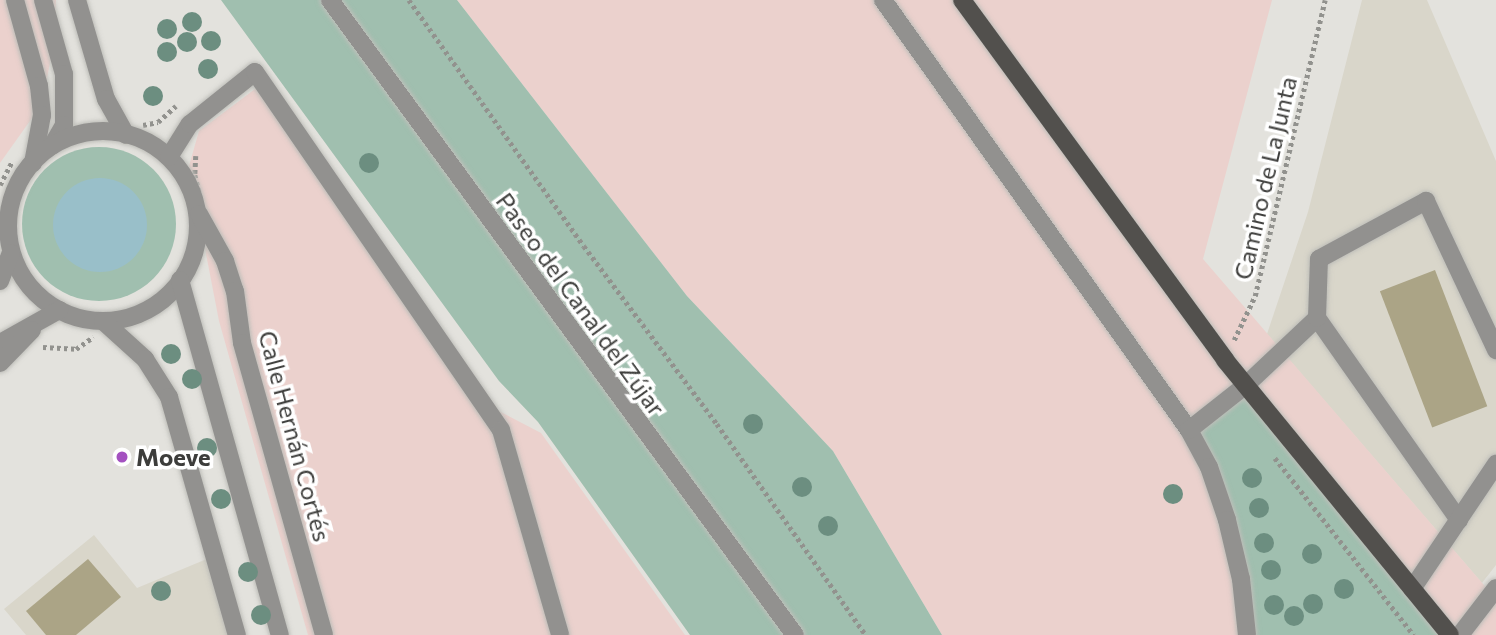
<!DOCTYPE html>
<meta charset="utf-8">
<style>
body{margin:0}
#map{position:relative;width:1496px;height:635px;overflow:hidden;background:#e3e2dd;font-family:Commissioner,sans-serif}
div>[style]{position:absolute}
.built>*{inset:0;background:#d9d6ca}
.industrial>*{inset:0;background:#ebd1cd}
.green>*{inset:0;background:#a0bfaf}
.round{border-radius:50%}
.water>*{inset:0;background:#99bfc9}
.building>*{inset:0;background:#aba486;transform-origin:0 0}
.path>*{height:4.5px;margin-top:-2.25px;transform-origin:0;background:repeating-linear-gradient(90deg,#92928e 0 3.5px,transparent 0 7px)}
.roads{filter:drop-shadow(0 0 2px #bebeb9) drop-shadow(0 0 2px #bebeb9)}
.minor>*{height:18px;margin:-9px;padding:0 9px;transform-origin:9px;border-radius:9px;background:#92918f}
.minor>.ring{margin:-9px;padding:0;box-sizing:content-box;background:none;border:18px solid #92918f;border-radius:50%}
.major>*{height:18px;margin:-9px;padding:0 9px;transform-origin:9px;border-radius:9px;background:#52504d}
.trees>*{width:20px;height:20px;margin:-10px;border-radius:50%;background:#6c8e80}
.dots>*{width:19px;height:19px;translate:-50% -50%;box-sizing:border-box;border:4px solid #fff;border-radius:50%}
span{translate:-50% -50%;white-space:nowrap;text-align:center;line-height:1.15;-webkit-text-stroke:7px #fff;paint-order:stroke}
.street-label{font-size:24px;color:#3d3d3b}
.poi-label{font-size:24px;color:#3d3d3b;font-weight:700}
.left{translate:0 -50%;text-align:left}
</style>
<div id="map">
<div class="built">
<div style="clip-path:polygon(1362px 0,1427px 0,1496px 161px,1496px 565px,1482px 583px,1267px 334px,1308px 212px)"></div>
<div style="clip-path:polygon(94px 535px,137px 588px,214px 556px,237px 635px,26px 635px,4px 609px)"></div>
</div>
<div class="industrial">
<div style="clip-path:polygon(0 0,56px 0,54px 42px,42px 104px,0 163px)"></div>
<div style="clip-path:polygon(457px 0,1272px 0,1203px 259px,1496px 599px,1496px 635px,942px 635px,833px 451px,687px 296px)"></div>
<div style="clip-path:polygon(267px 80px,499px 411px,541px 433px,685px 635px,308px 635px,219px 321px,189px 166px,199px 131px)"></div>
</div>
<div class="green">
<div style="clip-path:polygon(221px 0,457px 0,687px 296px,833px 451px,942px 635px,690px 635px,538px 422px,499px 381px)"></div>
<div class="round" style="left:22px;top:147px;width:154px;height:154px"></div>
<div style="clip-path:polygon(1246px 385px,1450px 635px,1247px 635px,1241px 579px,1189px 430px)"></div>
</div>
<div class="water">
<div class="round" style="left:53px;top:178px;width:94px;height:94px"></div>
</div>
<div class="building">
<div style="left:1435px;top:270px;width:146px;height:59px;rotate:69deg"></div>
<div style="clip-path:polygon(88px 559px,121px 597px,76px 635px,46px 635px,26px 611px)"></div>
</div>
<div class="path">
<div style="left:409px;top:0;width:302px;rotate:54.6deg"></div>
<div style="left:584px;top:246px;width:222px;rotate:53.2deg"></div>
<div style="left:717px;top:424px;width:258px;rotate:54.8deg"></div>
<div style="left:143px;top:125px;width:15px;rotate:-11deg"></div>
<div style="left:158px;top:122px;width:24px;rotate:-42deg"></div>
<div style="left:196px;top:156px;width:19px;rotate:93deg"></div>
<div style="left:195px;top:175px;width:21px;rotate:76deg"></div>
<div style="left:0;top:185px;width:27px;rotate:-63deg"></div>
<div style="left:134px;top:322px;width:37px;rotate:-29deg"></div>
<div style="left:1234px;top:340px;width:49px;rotate:-64.5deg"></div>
<div style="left:1255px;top:296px;width:304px;rotate:-76.7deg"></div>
<div style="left:43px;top:347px;width:33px;rotate:3deg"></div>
<div style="left:76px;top:349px;width:21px;rotate:-35deg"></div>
<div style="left:1275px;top:458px;width:225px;rotate:51.9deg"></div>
</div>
<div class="roads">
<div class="minor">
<div style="left:15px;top:0;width:89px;rotate:74.4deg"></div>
<div style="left:39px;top:86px;width:29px;rotate:84deg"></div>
<div style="left:42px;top:115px;width:49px;rotate:100.6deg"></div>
<div style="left:43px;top:0;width:77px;rotate:74.2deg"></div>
<div style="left:64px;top:74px;width:51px;rotate:90deg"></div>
<div style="left:64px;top:125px;width:24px;rotate:120deg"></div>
<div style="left:77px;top:0;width:103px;rotate:73.7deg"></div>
<div style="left:106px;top:99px;width:41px;rotate:60.9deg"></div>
<div style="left:330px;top:0;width:787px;rotate:53.79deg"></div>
<div style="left:883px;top:0;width:528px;rotate:54.56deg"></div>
<div style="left:1189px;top:430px;width:42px;rotate:61.6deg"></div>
<div style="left:1209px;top:467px;width:56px;rotate:71.2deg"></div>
<div style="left:1227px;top:520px;width:61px;rotate:76.7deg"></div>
<div style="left:1241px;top:579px;width:56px;rotate:83.9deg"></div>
<div class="ring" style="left:8px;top:131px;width:172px;height:172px"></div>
<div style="left:169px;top:157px;width:39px;rotate:-58deg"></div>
<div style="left:190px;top:124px;width:83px;rotate:-38.7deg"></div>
<div style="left:255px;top:72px;width:434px;rotate:55.5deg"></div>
<div style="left:501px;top:430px;width:213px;rotate:73.9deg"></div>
<div style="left:199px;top:214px;width:54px;rotate:61deg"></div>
<div style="left:225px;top:261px;width:32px;rotate:72deg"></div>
<div style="left:235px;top:291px;width:52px;rotate:82.3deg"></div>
<div style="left:242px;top:343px;width:303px;rotate:74.3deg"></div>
<div style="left:180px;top:280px;width:369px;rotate:74.3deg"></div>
<div style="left:0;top:281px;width:30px;rotate:-69deg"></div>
<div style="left:1317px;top:318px;width:247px;rotate:54.9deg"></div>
<div style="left:103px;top:321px;width:57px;rotate:42.1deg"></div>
<div style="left:145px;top:359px;width:45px;rotate:57.7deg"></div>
<div style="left:169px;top:397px;width:248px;rotate:74.1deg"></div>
<div style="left:0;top:343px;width:68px;rotate:-29.2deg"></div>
<div style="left:0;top:363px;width:46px;rotate:-45.9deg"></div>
<div style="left:1189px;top:430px;width:73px;rotate:-38.3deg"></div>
<div style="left:1246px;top:385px;width:98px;rotate:-43.3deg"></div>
<div style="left:1317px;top:318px;width:59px;rotate:-88.1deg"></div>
<div style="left:1319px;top:259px;width:122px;rotate:-28.5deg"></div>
<div style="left:1426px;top:201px;width:165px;rotate:64.8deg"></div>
<div style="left:1412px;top:589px;width:151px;rotate:-56.1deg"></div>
<div style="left:1460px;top:635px;width:59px;rotate:-52.5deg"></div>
</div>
<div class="major">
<div style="left:962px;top:0;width:446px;rotate:53.8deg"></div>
<div style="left:1225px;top:360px;width:355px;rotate:50.7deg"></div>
</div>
</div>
<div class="trees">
<div style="left:192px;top:22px"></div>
<div style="left:167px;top:29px"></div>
<div style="left:211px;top:41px"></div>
<div style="left:187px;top:42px"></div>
<div style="left:167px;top:52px"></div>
<div style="left:208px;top:69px"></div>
<div style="left:153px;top:96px"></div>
<div style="left:369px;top:163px"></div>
<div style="left:171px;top:354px"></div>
<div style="left:192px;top:379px"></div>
<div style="left:753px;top:424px"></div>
<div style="left:207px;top:448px"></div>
<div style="left:1252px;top:478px"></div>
<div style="left:802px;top:487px"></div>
<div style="left:1173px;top:494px"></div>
<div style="left:221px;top:499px"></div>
<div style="left:1259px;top:508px"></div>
<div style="left:828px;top:526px"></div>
<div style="left:1264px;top:543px"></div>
<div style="left:1312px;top:554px"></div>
<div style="left:1271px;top:570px"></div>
<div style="left:248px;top:572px"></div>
<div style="left:1344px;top:589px"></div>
<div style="left:161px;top:591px"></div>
<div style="left:1313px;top:604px"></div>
<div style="left:1274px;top:605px"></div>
<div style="left:261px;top:615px"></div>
<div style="left:1294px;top:616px"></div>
</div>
<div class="dots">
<div style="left:122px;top:457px;background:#a451c0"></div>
</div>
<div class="street-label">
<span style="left:1265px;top:178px;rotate:-77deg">Camino de La Junta</span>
<span style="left:581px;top:304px;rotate:54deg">Paseo del Canal del Zújar</span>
<span style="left:295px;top:436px;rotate:75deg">Calle Hernán Cortés</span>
</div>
<div class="poi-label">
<span class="left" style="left:136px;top:457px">Moeve</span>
</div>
</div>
